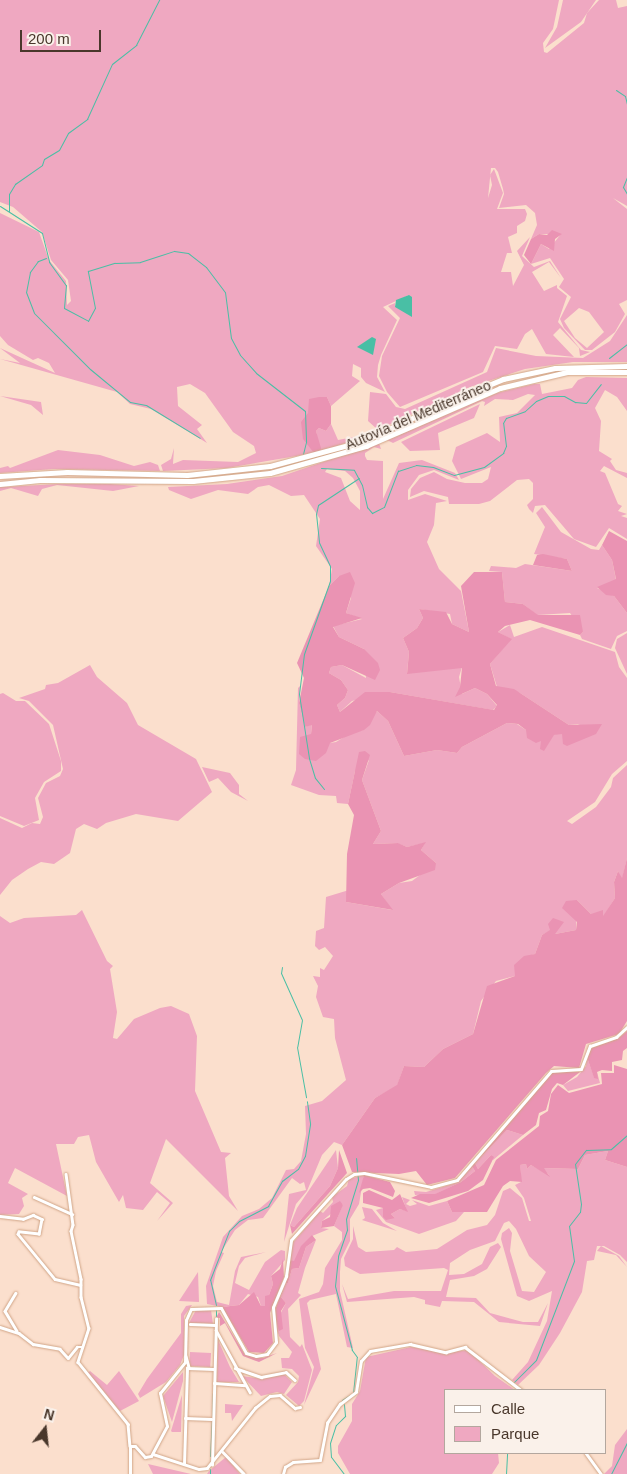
<!DOCTYPE html>
<meta charset="utf-8">
<style>
body{margin:0}
#map{position:relative;width:627px;height:1474px;overflow:hidden;background:#fbdfcd;font-family:Helvetica,sans-serif}
div>[style]{position:absolute}
.green>*{inset:0;background:#efa8c1;transform-origin:0 0}
.forest>*{inset:0;background:#ea93b3}
.water>*{inset:0;background:#49bfa5}
.stream>*{height:1px;margin:-0.5px;padding:0 0.5px;transform-origin:0.5px;border-radius:0.5px;background:#49bfa5}
.roads{filter:drop-shadow(0 0 1px #d1a587) drop-shadow(0 0 1px #d1a587)}
.street>*{height:2.5px;margin:-1.25px;padding:0 1.25px;transform-origin:1.25px;border-radius:1.25px;background:#fff}
.secondary>*{height:3px;margin:-1.5px;padding:0 1.5px;transform-origin:1.5px;border-radius:1.5px;background:#fff}
.highway>*{height:5px;margin:-2.5px;padding:0 2.5px;transform-origin:2.5px;border-radius:2.5px;background:#fff}
span{translate:-50% -50%;white-space:nowrap;text-align:center;line-height:1.15;-webkit-text-stroke:4px #faf1ea;paint-order:stroke}
.street-label{font-size:14px;color:#49372b}
.legend{position:absolute;left:444px;top:1389px;width:162px;height:65px;box-sizing:border-box;background:#faf1ea;border:1px solid #b3a79e;margin:0;padding:6px 9px;list-style:none;font-size:15px;color:#49372b}
.legend li{display:flex;align-items:center;gap:10px;height:25px}
.legend b{width:25px;border:1px solid #b3a79e}
.north{position:absolute;left:20px;top:1404px;width:50px;height:50px;-webkit-text-stroke:4px #faf1ea;paint-order:stroke;rotate:16deg;font-size:14px;font-weight:700;line-height:20px;text-align:center;color:#49372b}
.north::after{content:'';display:block;margin:auto;width:18px;height:22px;background:#49372b;clip-path:polygon(50% 0,100% 100%,50% 72%,0 100%)}
.scale{position:absolute;left:20px;top:30px;width:81px;height:22px;box-sizing:border-box;border:2px solid #49372b;border-top:0;padding-left:6px;font-size:15px;line-height:18px;white-space:nowrap;color:#49372b;-webkit-text-stroke:4px #faf1ea;paint-order:stroke}
</style>
<div id="map">
<div class="green">
<div style="clip-path:polygon(evenodd,0 0,559px 0,553px 29px,543px 43px,544px 52px,547px 53px,584px 23px,587px 13px,599px 0,616px 0,618px 8px,627px 6px,627px 206px,613px 198px,627px 209px,627px 300px,619px 304px,625px 314px,615px 332px,592px 350px,585px 350px,564px 328px,560px 319px,571px 297px,559px 287px,564px 279px,550px 258px,531px 264px,541px 244px,549px 249px,561px 234px,539px 234px,531px 239px,537px 225px,535px 213px,526px 205px,499px 208px,504px 194px,503px 189px,498px 172px,495px 168px,491px 168px,488px 198px,492px 185px,490px 175px,494px 169px,503px 193px,497px 209px,525px 209px,527px 214px,525px 221px,517px 226px,517px 233px,508px 237px,512px 253px,507px 253px,501px 272px,511px 272px,513px 286px,524px 265px,517px 251px,530px 237px,522px 256px,534px 267px,550px 261px,561px 278px,549px 262px,532px 272px,544px 291px,557px 285px,557px 288px,567px 296px,558px 322px,581px 350px,590px 352px,580px 356px,579px 348px,560px 328px,553px 335px,574px 357px,546px 354px,532px 329px,525px 334px,517px 349px,495px 346px,483px 372px,400px 407px,387px 392px,379px 376px,382px 356px,400px 318px,388px 306px,395px 303px,395px 307px,409px 295px,383px 307px,397px 320px,381px 355px,378px 365px,377px 377px,385px 392px,366px 383px,361px 377px,361px 368px,353px 364px,352px 376px,360px 381px,331px 406px,327px 397px,308px 413px,314px 453px,227px 468px,163px 471px,161px 465px,171px 459px,174px 448px,173px 464px,183px 460px,238px 462px,256px 453px,254px 446px,233px 432px,205px 393px,190px 384px,177px 387px,178px 406px,202px 425px,197px 429px,207px 443px,151px 409px,130px 404px,117px 392px,0 359px,20px 363px,0 348px,55px 373px,49px 363px,38px 358px,33px 360px,8px 345px,0 336px,0 213px,39px 232px,49px 260px,66px 281px,67px 305px,71px 301px,68px 280px,51px 260px,42px 232px,13px 207px,0 202px,0 0,579px 308px,589px 312px,604px 332px,587px 348px,575px 338px,564px 321px,579px 308px)"></div>
<div style="clip-path:polygon(563px 0,596px 0,581px 22px,545px 48px,557px 27px)"></div>
<div style="clip-path:polygon(627px 315px,627px 362px,573px 362px,525px 369px,470px 387px,378px 430px,368px 421px,370px 392px,386px 394px,396px 407px,405px 409px,487px 372px,496px 348px,536px 356px,583px 358px,610px 341px)"></div>
<div style="clip-path:polygon(586px 377px,627px 378px,627px 411px,617px 397px,605px 390px,595px 408px,601px 421px,599px 451px,612px 459px,610px 461px,616px 470px,627px 473px,627px 478px,604px 466px,600px 471px,605px 473px,618px 504px,622px 506px,618px 511px,627px 514px,621px 516px,627px 518px,627px 539px,609px 528px,596px 547px,574px 539px,545px 505px,535px 506px,533px 513px,529px 509px,527px 505px,533px 499px,533px 483px,529px 479px,517px 480px,490px 501px,479px 504px,449px 504px,448px 497px,424px 491px,410px 497px,411px 489px,420px 478px,434px 472px,447px 479px,465px 483px,482px 483px,488px 479px,491px 467px,461px 479px,452px 461px,456px 447px,487px 433px,500px 442px,499px 417px,517px 413px,535px 395px,528px 394px,513px 400px,495px 399px,484px 406px,485px 402px,482px 401px,393px 443px,387px 440px,497px 393px,534px 384px,540px 384px,542px 394px,572px 388px,578px 380px)"></div>
<div style="clip-path:polygon(0 396px,41px 402px,43px 415px,31px 405px)"></div>
<div style="clip-path:polygon(480px 404px,474px 418px,438px 433px,440px 450px,410px 451px,401px 442px)"></div>
<div style="clip-path:polygon(331px 424px,338px 440px,374px 433px,320px 452px,316px 431px,319px 428px,326px 431px)"></div>
<div style="clip-path:polygon(evenodd,379px 443px,381px 449px,374px 447px,365px 453px,365px 456px,367px 460px,383px 461px,383px 499px,399px 463px,422px 460px,455px 473px,459px 480px,434px 470px,419px 475px,408px 490px,408px 500px,425px 494px,447px 501px,436px 503px,434px 525px,427px 542px,439px 569px,461px 591px,469px 632px,452px 624px,450px 614px,419px 609px,423px 618px,417px 628px,403px 638px,409px 652px,407px 673px,462px 667px,459px 677px,462px 694px,475px 688px,487px 694px,497px 706px,493px 710px,390px 692px,352px 701px,340px 712px,337px 705px,345px 698px,348px 690px,341px 680px,329px 673px,331px 667px,342px 665px,366px 678px,364px 649px,339px 637px,333px 626px,362px 619px,346px 613px,351px 598px,339px 576px,329px 586px,332px 569px,316px 546px,320px 519px,304px 495px,291px 496px,269px 485px,258px 487px,248px 494px,218px 490px,191px 499px,169px 490px,168px 487px,227px 484px,282px 476px,379px 443px,327px 469px,345px 471px,353px 478px,360px 491px,360px 510px,350px 501px,341px 478px,325px 472px,327px 469px)"></div>
<div style="clip-path:polygon(58px 450px,100px 455px,134px 466px,150px 462px,158px 465px,160px 471px,54px 469px,0 473px,0 468px,8px 466px,10px 468px)"></div>
<div style="clip-path:polygon(58px 484px,110px 484px,139px 486px,113px 491px,57px 485px,42px 489px,38px 496px,11px 488px,0 491px,0 487px,4px 487px)"></div>
<div style="clip-path:polygon(542px 507px,561px 532px,591px 549px,599px 550px,602px 545px,612px 560px,616px 580px,597px 588px,614px 596px,627px 613px,627px 631px,617px 636px,611px 649px,582px 639px,580px 635px,583px 632px,570px 613px,537px 615px,523px 604px,505px 602px,502px 572px,489px 571px,491px 566px,516px 568px,525px 564px,572px 571px,567px 559px,534px 554px,545px 527px,536px 513px)"></div>
<div style="clip-path:polygon(510px 625px,514px 637px,542px 627px,615px 652px,619px 667px,627px 678px,627px 761px,612px 774px,595px 802px,567px 821px,572px 824px,596px 807px,611px 787px,613px 778px,627px 765px,627px 858px,622px 880px,618px 871px,614px 882px,615px 898px,603px 917px,591px 914px,577px 900px,576px 930px,555px 934px,550px 931px,542px 935px,535px 954px,526px 957px,515px 976px,496px 981px,481px 1001px,473px 1034px,443px 1049px,424px 1067px,404px 1066px,397px 1086px,375px 1098px,342px 1145px,334px 1142px,322px 1155px,307px 1191px,296px 1204px,284px 1242px,289px 1194px,306px 1190px,304px 1182px,300px 1184px,292px 1178px,263px 1218px,248px 1220px,235px 1230px,221px 1252px,224px 1253px,216px 1271px,213px 1286px,217px 1302px,229px 1305px,235px 1271px,241px 1257px,266px 1252px,245px 1258px,239px 1266px,235px 1283px,249px 1290px,265px 1262px,281px 1250px,285px 1251px,285px 1260px,271px 1276px,273px 1284px,265px 1306px,261px 1306px,258px 1297px,248px 1294px,239px 1305px,222px 1307px,207px 1304px,206px 1286px,223px 1237px,242px 1216px,259px 1209px,272px 1198px,286px 1170px,294px 1169px,301px 1161px,306px 1134px,305px 1106px,322px 1101px,346px 1080px,335px 1038px,334px 1019px,323px 1017px,316px 997px,318px 986px,313px 976px,320px 977px,320px 968px,324px 970px,333px 956px,325px 947px,319px 950px,315px 946px,316px 931px,324px 928px,326px 897px,349px 890px,346px 902px,392px 910px,381px 894px,399px 883px,412px 881px,436px 863px,421px 850px,425px 843px,407px 847px,397px 843px,373px 844px,381px 831px,362px 780px,369px 760px,355px 771px,348px 804px,337px 803px,336px 796px,319px 795px,291px 785px,296px 770px,298px 688px,300px 686px,299px 703px,305px 727px,312px 724px,311px 734px,330px 743px,336px 742px,349px 734px,363px 730px,377px 711px,388px 721px,404px 756px,437px 750px,457px 753px,462px 747px,507px 723px,517px 724px,526px 730px,554px 735px,580px 724px,569px 725px,520px 693px,497px 687px,490px 664px,511px 639px,498px 632px)"></div>
<div style="clip-path:polygon(627px 633px,627px 674px,615px 648px,617px 639px)"></div>
<div style="clip-path:polygon(90px 665px,97px 677px,127px 703px,138px 725px,196px 759px,212px 792px,178px 821px,136px 814px,106px 823px,97px 829px,84px 824px,76px 829px,70px 853px,54px 864px,41px 862px,28px 869px,12px 880px,0 895px,0 818px,22px 828px,32px 823px,40px 824px,43px 817px,38px 798px,46px 783px,60px 776px,63px 769px,53px 725px,29px 701px,19px 698px,45px 689px,46px 685px,58px 683px)"></div>
<div style="clip-path:polygon(3px 693px,16px 701px,25px 701px,49px 724px,61px 761px,61px 771px,44px 782px,35px 798px,39px 820px,24px 826px,0 816px,0 694px)"></div>
<div style="clip-path:polygon(202px 767px,230px 773px,239px 785px,239px 794px,248px 801px,231px 792px,218px 778px,209px 782px)"></div>
<div style="clip-path:polygon(82px 910px,107px 961px,113px 966px,110px 969px,117px 1012px,113px 1038px,117px 1039px,134px 1019px,160px 1008px,171px 1006px,189px 1014px,197px 1036px,195px 1091px,221px 1152px,231px 1153px,225px 1158px,229px 1196px,238px 1211px,166px 1139px,150px 1183px,173px 1203px,157px 1221px,170px 1203px,157px 1192px,143px 1210px,126px 1208px,123px 1195px,119px 1202px,96px 1162px,89px 1135px,78px 1137px,74px 1144px,56px 1144px,67px 1196px,15px 1168px,8px 1183px,28px 1194px,22px 1198px,24px 1206px,19px 1214px,0 1215px,0 916px,10px 923px,24px 918px,76px 915px)"></div>
<div style="clip-path:polygon(587px 1057px,594px 1077px,597px 1072px,600px 1083px,568px 1091px,563px 1085px,577px 1077px,586px 1066px)"></div>
<div style="clip-path:polygon(507px 1130px,523px 1135px,493px 1160px,491px 1155px,478px 1169px,474px 1161px,480px 1153px,483px 1155px)"></div>
<div style="clip-path:polygon(336px 1150px,338px 1168px,330px 1186px,294px 1227px,290px 1225px,297px 1208px)"></div>
<div style="clip-path:polygon(608px 1151px,605px 1160px,627px 1167px,627px 1262px,620px 1255px,604px 1246px,601px 1246px,619px 1256px,627px 1267px,616px 1255px,597px 1251px,601px 1246px,597px 1246px,594px 1260px,587px 1261px,582px 1292px,560px 1333px,539px 1365px,518px 1385px,512px 1380px,528px 1362px,547px 1321px,552px 1291px,529px 1301px,517px 1296px,501px 1239px,502px 1233px,509px 1228px,512px 1233px,510px 1251px,522px 1291px,534px 1292px,546px 1272px,529px 1256px,516px 1229px,509px 1221px,504px 1223px,495px 1241px,470px 1250px,450px 1263px,449px 1275px,464px 1274px,482px 1264px,490px 1247px,498px 1243px,501px 1247px,487px 1269px,474px 1276px,450px 1280px,446px 1297px,476px 1298px,490px 1313px,523px 1322px,538px 1322px,548px 1303px,540px 1326px,499px 1322px,474px 1302px,442px 1301px,440px 1307px,425px 1304px,425px 1300px,414px 1297px,347px 1302px,342px 1284px,348px 1299px,394px 1291px,441px 1291px,448px 1270px,444px 1268px,360px 1274px,345px 1266px,344px 1258px,353px 1239px,353px 1226px,358px 1247px,366px 1252px,394px 1250px,397px 1247px,406px 1252px,437px 1249px,467px 1230px,487px 1225px,495px 1215px,503px 1191px,510px 1188px,522px 1198px,529px 1221px,531px 1221px,524px 1198px,515px 1185px,521px 1182px,520px 1165px,526px 1164px,527px 1169px,531px 1165px,549px 1175px,543px 1168px,578px 1169px,585px 1155px)"></div>
<div style="clip-path:polygon(471px 1165px,475px 1171px,461px 1182px,436px 1194px,415px 1195px,414px 1191px,426px 1192px,456px 1183px)"></div>
<div style="clip-path:polygon(364px 1175px,359px 1204px,350px 1219px,350px 1241px,341px 1259px,340px 1272px,340px 1291px,353px 1348px,347px 1347px,336px 1294px,310px 1300px,307px 1303px,321px 1369px,304px 1405px,314px 1367px,305px 1348px,299px 1299px,319px 1292px,323px 1284px,325px 1268px,342px 1240px,342px 1232px,334px 1226px,343px 1204px,322px 1221px,321px 1228px,329px 1229px,312px 1236px,294px 1262px,289px 1260px,291px 1245px,320px 1211px,323px 1213px,333px 1202px,332px 1197px,347px 1186px,349px 1179px)"></div>
<div style="clip-path:polygon(402px 1197px,410px 1200px,406px 1204px,410px 1206px,417px 1204px,412px 1200px,429px 1206px,447px 1201px,452px 1212px,464px 1212px,456px 1221px,419px 1234px,386px 1222px,376px 1210px,383px 1208px,383px 1217px,395px 1218px,391px 1214px,400px 1209px,407px 1211px)"></div>
<div style="clip-path:polygon(362px 1207px,372px 1209px,383px 1223px,397px 1231px,362px 1220px,365px 1218px)"></div>
<div style="clip-path:polygon(316px 1240px,305px 1268px,298px 1293px,301px 1295px,288px 1309px,290px 1337px,300px 1347px,302px 1344px,312px 1370px,304px 1401px,299px 1406px,286px 1395px,298px 1382px,299px 1376px,292px 1369px,282px 1368px,281px 1358px,289px 1358px,292px 1352px,279px 1336px,275px 1324px,286px 1303px,280px 1296px,285px 1283px,288px 1283px,292px 1269px,299px 1268px,306px 1247px)"></div>
<div style="clip-path:polygon(198px 1272px,199px 1302px,179px 1301px)"></div>
<div style="clip-path:polygon(192px 1305px,184px 1316px,184px 1355px,180px 1365px,166px 1382px,140px 1398px,138px 1394px,147px 1379px,181px 1333px,181px 1314px,186px 1306px)"></div>
<div style="clip-path:polygon(196px 1310px,211px 1310px,213px 1324px,189px 1323px)"></div>
<div style="clip-path:polygon(218px 1340px,230px 1367px,239px 1382px,217px 1382px)"></div>
<div style="clip-path:polygon(411px 1347px,444px 1353px,468px 1350px,495px 1376px,515px 1390px,446px 1390px,446px 1453px,498px 1453px,499px 1463px,492px 1474px,350px 1474px,338px 1453px,338px 1446px,352px 1421px,352px 1404px,360px 1391px,366px 1357px)"></div>
<div style="left:190px;top:1352px;width:21px;height:14px;rotate:3deg"></div>
<div style="clip-path:polygon(90px 1371px,107px 1385px,119px 1371px,139px 1401px,120px 1411px,88px 1373px)"></div>
<div style="clip-path:polygon(183px 1372px,183px 1381px,172px 1422px,163px 1396px)"></div>
<div style="clip-path:polygon(284px 1374px,292px 1382px,284px 1394px,277px 1392px,261px 1396px,242px 1376px,262px 1379px)"></div>
<div style="clip-path:polygon(182px 1395px,181px 1432px,172px 1432px,171px 1431px)"></div>
<div style="clip-path:polygon(225px 1404px,238px 1405px,243px 1405px,232px 1421px,231px 1413px,225px 1413px)"></div>
<div style="clip-path:polygon(627px 1429px,627px 1474px,604px 1474px,612px 1466px,615px 1445px)"></div>
<div style="clip-path:polygon(226px 1457px,240px 1474px,207px 1474px,209px 1471px)"></div>
<div style="clip-path:polygon(148px 1464px,191px 1474px,153px 1474px)"></div>
</div>
<div class="forest">
<div style="clip-path:polygon(552px 230px,562px 234px,555px 239px,554px 251px,541px 244px,531px 264px,524px 255px,531px 239px,539px 234px,547px 235px)"></div>
<div style="clip-path:polygon(319px 397px,327px 397px,331px 406px,331px 424px,326px 431px,319px 428px,316px 431px,321px 448px,320px 452px,314px 453px,303px 439px,301px 422px,308px 413px,309px 399px)"></div>
<div style="clip-path:polygon(609px 531px,627px 541px,627px 613px,614px 596px,606px 595px,597px 587px,616px 579px,612px 560px,602px 545px)"></div>
<div style="clip-path:polygon(543px 554px,567px 559px,572px 571px,533px 565px,537px 555px)"></div>
<div style="clip-path:polygon(350px 572px,355px 583px,346px 613px,362px 618px,333px 627px,339px 637px,364px 649px,378px 663px,380px 670px,375px 680px,342px 665px,331px 667px,329px 673px,341px 680px,348px 690px,345px 698px,337px 705px,340px 712px,365px 692px,390px 692px,494px 710px,497px 705px,487px 694px,475px 688px,455px 697px,460px 687px,462px 668px,407px 674px,409px 652px,403px 638px,417px 628px,423px 618px,419px 609px,446px 612px,452px 624px,469px 632px,461px 586px,474px 572px,502px 572px,505px 602px,523px 604px,538px 615px,580px 615px,583px 632px,580px 635px,530px 620px,505px 626px,498px 632px,512px 639px,490px 664px,496px 686px,514px 689px,569px 725px,602px 724px,596px 734px,567px 746px,563px 744px,562px 734px,554px 735px,544px 751px,540px 749px,541px 741px,536px 743px,527px 738px,526px 730px,518px 724px,507px 723px,462px 747px,457px 753px,437px 750px,404px 756px,388px 721px,377px 711px,370px 725px,364px 730px,330px 743px,326px 753px,316px 761px,305px 759px,299px 754px,300px 737px,311px 734px,312px 725px,305px 727px,299px 703px,304px 678px,297px 663px,329px 586px,339px 576px)"></div>
<div style="clip-path:polygon(365px 751px,370px 755px,362px 780px,381px 831px,373px 844px,398px 843px,407px 847px,426px 842px,421px 850px,436px 863px,435px 870px,399px 883px,381px 894px,393px 910px,346px 902px,347px 854px,354px 815px,348px 804px,359px 752px)"></div>
<div style="clip-path:polygon(627px 858px,627px 1021px,619px 1034px,586px 1044px,579px 1068px,554px 1066px,546px 1073px,455px 1178px,427px 1185px,416px 1171px,399px 1174px,352px 1172px,342px 1145px,375px 1098px,397px 1085px,404px 1066px,424px 1067px,443px 1049px,473px 1034px,487px 986px,515px 976px,514px 965px,524px 956px,535px 954px,542px 935px,550px 930px,548px 924px,553px 918px,564px 922px,555px 934px,576px 930px,577px 922px,562px 908px,566px 901px,577px 900px,591px 914px,603px 910px,603px 916px,615px 898px,614px 882px,618px 871px,622px 878px)"></div>
<div style="clip-path:polygon(627px 1031px,627px 1048px,623px 1051px,622px 1060px,612px 1062px,612px 1071px,602px 1070px,597px 1072px,598px 1079px,594px 1078px,587px 1057px,589px 1049px,619px 1038px)"></div>
<div style="clip-path:polygon(614px 1065px,627px 1069px,627px 1167px,605px 1160px,608px 1151px,585px 1155px,578px 1169px,544px 1168px,550px 1177px,531px 1165px,527px 1169px,526px 1164px,520px 1165px,522px 1182px,510px 1181px,503px 1186px,487px 1212px,452px 1212px,447px 1201px,484px 1185px,496px 1160px,539px 1126px,540px 1116px,548px 1111px,551px 1094px,558px 1085px,569px 1093px,602px 1084px,601px 1073px,614px 1073px)"></div>
<div style="clip-path:polygon(551px 1072px,580px 1072px,563px 1085px,557px 1083px,552px 1089px,546px 1110px,539px 1113px,536px 1125px,523px 1135px,507px 1130px,483px 1155px,480px 1153px)"></div>
<div style="clip-path:polygon(339px 1150px,347px 1173px,292px 1234px,290px 1225px,294px 1227px,330px 1186px,338px 1168px)"></div>
<div style="clip-path:polygon(491px 1155px,494px 1157px,483px 1180px,468px 1191px,429px 1203px,411px 1198px,420px 1194px,435px 1194px,461px 1182px,475px 1171px,471px 1165px,474px 1161px,478px 1169px)"></div>
<div style="clip-path:polygon(364px 1175px,390px 1182px,395px 1191px,393px 1197px,370px 1188px,363px 1189px,359px 1193px)"></div>
<div style="clip-path:polygon(369px 1190px,392px 1200px,400px 1194px,408px 1212px,400px 1209px,391px 1214px,395px 1218px,386px 1220px,383px 1217px,383px 1208px,363px 1203px,363px 1193px)"></div>
<div style="clip-path:polygon(340px 1201px,343px 1205px,334px 1226px,321px 1228px,322px 1221px,330px 1217px,331px 1206px)"></div>
<div style="clip-path:polygon(312px 1235px,316px 1240px,306px 1247px,299px 1268px,292px 1269px,288px 1283px,285px 1283px,289px 1260px,294px 1261px,301px 1246px)"></div>
<div style="clip-path:polygon(283px 1259px,284px 1277px,270px 1313px,273px 1343px,264px 1353px,249px 1352px,222px 1307px,239px 1305px,254px 1292px,261px 1306px,265px 1306px,265px 1296px,269px 1295px,273px 1284px,271px 1276px,280px 1269px)"></div>
<div style="clip-path:polygon(280px 1296px,286px 1303px,281px 1311px,283px 1329px,279px 1331px,274px 1313px)"></div>
<div style="clip-path:polygon(219px 1312px,245px 1355px,263px 1358px,277px 1353px,259px 1362px,243px 1356px,225px 1323px,220px 1326px,220px 1318px,216px 1318px)"></div>
</div>
<div class="water">
<div style="clip-path:polygon(409px 295px,412px 297px,412px 317px,395px 307px,396px 300px)"></div>
<div style="clip-path:polygon(372px 337px,376px 339px,373px 355px,357px 347px)"></div>
</div>
<div class="stream">
<div style="left:616px;top:90px;width:11px;rotate:34deg"></div>
<div style="left:625px;top:96px;width:8px;rotate:76deg"></div>
<div style="left:627px;top:177px;width:11px;rotate:112deg"></div>
<div style="left:623px;top:187px;width:8px;rotate:60deg"></div>
<div style="left:0;top:206px;width:50px;rotate:32.7deg"></div>
<div style="left:42px;top:233px;width:30px;rotate:76deg"></div>
<div style="left:49px;top:262px;width:29px;rotate:54deg"></div>
<div style="left:66px;top:285px;width:23px;rotate:95deg"></div>
<div style="left:64px;top:308px;width:27px;rotate:28deg"></div>
<div style="left:88px;top:321px;width:15px;rotate:-62deg"></div>
<div style="left:95px;top:308px;width:38px;rotate:-101deg"></div>
<div style="left:88px;top:271px;width:28px;rotate:-17deg"></div>
<div style="left:115px;top:263px;width:25px;rotate:-2deg"></div>
<div style="left:140px;top:262px;width:36px;rotate:-18deg"></div>
<div style="left:174px;top:251px;width:14px;rotate:8deg"></div>
<div style="left:188px;top:253px;width:23px;rotate:38deg"></div>
<div style="left:206px;top:267px;width:31px;rotate:53deg"></div>
<div style="left:225px;top:292px;width:46px;rotate:82.6deg"></div>
<div style="left:231px;top:338px;width:19px;rotate:62deg"></div>
<div style="left:240px;top:355px;width:24px;rotate:48deg"></div>
<div style="left:256px;top:373px;width:62px;rotate:37.8deg"></div>
<div style="left:305px;top:411px;width:31px;rotate:88deg"></div>
<div style="left:306px;top:442px;width:12px;rotate:104deg"></div>
<div style="left:9px;top:211px;width:17px;rotate:-90deg"></div>
<div style="left:9px;top:194px;width:12px;rotate:-59deg"></div>
<div style="left:15px;top:184px;width:33px;rotate:-35deg"></div>
<div style="left:42px;top:165px;width:6px;rotate:-72deg"></div>
<div style="left:44px;top:159px;width:17px;rotate:-31deg"></div>
<div style="left:59px;top:150px;width:19px;rotate:-62deg"></div>
<div style="left:68px;top:133px;width:24px;rotate:-36deg"></div>
<div style="left:87px;top:119px;width:60px;rotate:-65.6deg"></div>
<div style="left:112px;top:64px;width:31px;rotate:-38deg"></div>
<div style="left:136px;top:45px;width:51px;rotate:-62.9deg"></div>
<div style="left:46px;top:258px;width:9px;rotate:159deg"></div>
<div style="left:38px;top:261px;width:14px;rotate:126deg"></div>
<div style="left:30px;top:272px;width:20px;rotate:101deg"></div>
<div style="left:26px;top:292px;width:22px;rotate:69deg"></div>
<div style="left:34px;top:313px;width:79px;rotate:45deg"></div>
<div style="left:90px;top:369px;width:52px;rotate:39.5deg"></div>
<div style="left:130px;top:402px;width:16px;rotate:11deg"></div>
<div style="left:146px;top:405px;width:63px;rotate:31.4deg"></div>
<div style="left:609px;top:358px;width:23px;rotate:-38deg"></div>
<div style="left:321px;top:468px;width:33px;rotate:3deg"></div>
<div style="left:354px;top:470px;width:17px;rotate:62deg"></div>
<div style="left:362px;top:485px;width:23px;rotate:77deg"></div>
<div style="left:367px;top:507px;width:8px;rotate:50deg"></div>
<div style="left:372px;top:513px;width:13px;rotate:-27deg"></div>
<div style="left:384px;top:507px;width:39px;rotate:-69deg"></div>
<div style="left:398px;top:471px;width:19px;rotate:-18deg"></div>
<div style="left:416px;top:465px;width:17px;rotate:7deg"></div>
<div style="left:433px;top:467px;width:22px;rotate:21deg"></div>
<div style="left:454px;top:475px;width:31px;rotate:-15deg"></div>
<div style="left:484px;top:467px;width:24px;rotate:-36deg"></div>
<div style="left:503px;top:453px;width:8px;rotate:-67deg"></div>
<div style="left:506px;top:446px;width:23px;rotate:-97deg"></div>
<div style="left:503px;top:423px;width:6px;rotate:-59deg"></div>
<div style="left:506px;top:418px;width:20px;rotate:-20deg"></div>
<div style="left:525px;top:411px;width:15px;rotate:-42deg"></div>
<div style="left:536px;top:401px;width:13px;rotate:-23deg"></div>
<div style="left:548px;top:396px;width:16px"></div>
<div style="left:564px;top:396px;width:13px;rotate:29deg"></div>
<div style="left:575px;top:402px;width:11px;rotate:5deg"></div>
<div style="left:586px;top:403px;width:24px;rotate:-52deg"></div>
<div style="left:324px;top:789px;width:14px;rotate:-129deg"></div>
<div style="left:315px;top:778px;width:21px;rotate:-107deg"></div>
<div style="left:309px;top:758px;width:65px;rotate:-98.9deg"></div>
<div style="left:299px;top:694px;width:40px;rotate:-82.9deg"></div>
<div style="left:304px;top:654px;width:77px;rotate:-70.4deg"></div>
<div style="left:330px;top:581px;width:15px;rotate:-90deg"></div>
<div style="left:330px;top:566px;width:26px;rotate:-115deg"></div>
<div style="left:319px;top:542px;width:28px;rotate:-96deg"></div>
<div style="left:316px;top:514px;width:9px;rotate:-77deg"></div>
<div style="left:318px;top:505px;width:49px;rotate:-33.4deg"></div>
<div style="left:282px;top:967px;width:6px;rotate:99deg"></div>
<div style="left:281px;top:973px;width:51px;rotate:65.9deg"></div>
<div style="left:302px;top:1020px;width:27px;rotate:100deg"></div>
<div style="left:297px;top:1047px;width:51px;rotate:79.8deg"></div>
<div style="left:216px;top:1305px;width:26px;rotate:-103deg"></div>
<div style="left:210px;top:1280px;width:53px;rotate:-68.8deg"></div>
<div style="left:229px;top:1231px;width:14px;rotate:-45deg"></div>
<div style="left:239px;top:1221px;width:33px;rotate:-27deg"></div>
<div style="left:268px;top:1206px;width:29px;rotate:-61deg"></div>
<div style="left:282px;top:1181px;width:20px;rotate:-37deg"></div>
<div style="left:298px;top:1169px;width:15px;rotate:-62deg"></div>
<div style="left:305px;top:1156px;width:33px;rotate:-81deg"></div>
<div style="left:310px;top:1123px;width:22px;rotate:-98deg"></div>
<div style="left:216px;top:1316px;width:7px;rotate:-90deg"></div>
<div style="left:514px;top:1382px;width:31px;rotate:-45deg"></div>
<div style="left:536px;top:1360px;width:106px;rotate:-69deg"></div>
<div style="left:574px;top:1261px;width:35px;rotate:-98deg"></div>
<div style="left:569px;top:1226px;width:18px;rotate:-52deg"></div>
<div style="left:580px;top:1212px;width:8px;rotate:-83deg"></div>
<div style="left:581px;top:1204px;width:40px;rotate:-98.5deg"></div>
<div style="left:575px;top:1164px;width:18px;rotate:-52deg"></div>
<div style="left:586px;top:1150px;width:25px;rotate:-2deg"></div>
<div style="left:611px;top:1149px;width:21px;rotate:-41deg"></div>
<div style="left:512px;top:1390px;width:1px;rotate:-45deg"></div>
<div style="left:353px;top:1393px;width:36px;rotate:-84deg"></div>
<div style="left:357px;top:1357px;width:9px;rotate:-126deg"></div>
<div style="left:352px;top:1350px;width:66px;rotate:-104.9deg"></div>
<div style="left:335px;top:1286px;width:30px;rotate:-84deg"></div>
<div style="left:338px;top:1256px;width:28px;rotate:-71deg"></div>
<div style="left:347px;top:1230px;width:11px;rotate:-95deg"></div>
<div style="left:346px;top:1219px;width:41px;rotate:-72.9deg"></div>
<div style="left:358px;top:1180px;width:22px;rotate:-95deg"></div>
<div style="left:342px;top:1400px;width:9px;rotate:-32deg"></div>
<div style="left:212px;top:1416px;width:23px;rotate:-88deg"></div>
<div style="left:210px;top:1456px;width:35px;rotate:-87deg"></div>
<div style="left:210px;top:1474px;width:5px;rotate:-90deg"></div>
<div style="left:344px;top:1474px;width:21px;rotate:-127deg"></div>
<div style="left:331px;top:1457px;width:14px;rotate:-94deg"></div>
<div style="left:330px;top:1443px;width:19px;rotate:-72deg"></div>
<div style="left:336px;top:1425px;width:13px;rotate:-45deg"></div>
<div style="left:345px;top:1416px;width:12px;rotate:-95deg"></div>
<div style="left:506px;top:1474px;width:21px;rotate:-87deg"></div>
<div style="left:611px;top:1474px;width:35px;rotate:-63deg"></div>
</div>
<div class="roads">
<div class="street">
<div style="left:66px;top:1174px;width:51px;rotate:82.2deg"></div>
<div style="left:73px;top:1225px;width:6px;rotate:108deg"></div>
<div style="left:71px;top:1231px;width:49px;rotate:78.2deg"></div>
<div style="left:81px;top:1279px;width:18px;rotate:90deg"></div>
<div style="left:81px;top:1297px;width:32px;rotate:76deg"></div>
<div style="left:89px;top:1328px;width:36px;rotate:108deg"></div>
<div style="left:78px;top:1362px;width:80px;rotate:51.1deg"></div>
<div style="left:128px;top:1424px;width:22px;rotate:85deg"></div>
<div style="left:34px;top:1197px;width:42px;rotate:24.1deg"></div>
<div style="left:0;top:1216px;width:23px;rotate:7deg"></div>
<div style="left:23px;top:1219px;width:11px;rotate:-22deg"></div>
<div style="left:33px;top:1215px;width:10px;rotate:24deg"></div>
<div style="left:42px;top:1219px;width:15px;rotate:101deg"></div>
<div style="left:39px;top:1234px;width:20px;rotate:-174deg"></div>
<div style="left:19px;top:1232px;width:2px;rotate:117deg"></div>
<div style="left:18px;top:1234px;width:58px;rotate:50.6deg"></div>
<div style="left:55px;top:1279px;width:26px;rotate:13deg"></div>
<div style="left:16px;top:1293px;width:21px;rotate:121deg"></div>
<div style="left:5px;top:1311px;width:23px;rotate:59deg"></div>
<div style="left:190px;top:1324px;width:25px;rotate:2deg"></div>
<div style="left:0;top:1327px;width:20px;rotate:18deg"></div>
<div style="left:19px;top:1333px;width:18px;rotate:38deg"></div>
<div style="left:33px;top:1344px;width:27px;rotate:10deg"></div>
<div style="left:60px;top:1349px;width:12px;rotate:48deg"></div>
<div style="left:68px;top:1358px;width:14px;rotate:-51deg"></div>
<div style="left:77px;top:1347px;width:5px"></div>
<div style="left:216px;top:1330px;width:71px;rotate:61.3deg"></div>
<div style="left:186px;top:1356px;width:11px;rotate:75deg"></div>
<div style="left:187px;top:1368px;width:26px;rotate:2deg"></div>
<div style="left:235px;top:1368px;width:28px;rotate:19deg"></div>
<div style="left:261px;top:1377px;width:25px;rotate:-11deg"></div>
<div style="left:286px;top:1372px;width:12px;rotate:42deg"></div>
<div style="left:214px;top:1383px;width:31px;rotate:4deg"></div>
<div style="left:185px;top:1418px;width:26px;rotate:2deg"></div>
<div style="left:223px;top:1452px;width:30px;rotate:46deg"></div>
<div style="left:586px;top:1453px;width:26px;rotate:54deg"></div>
<div style="left:153px;top:1454px;width:48px;rotate:18.1deg"></div>
<div style="left:199px;top:1469px;width:8px;rotate:-7deg"></div>
<div style="left:207px;top:1468px;width:77px;rotate:-51.3deg"></div>
<div style="left:255px;top:1408px;width:19px;rotate:-39deg"></div>
<div style="left:270px;top:1396px;width:10px;rotate:-6deg"></div>
<div style="left:280px;top:1395px;width:20px;rotate:41deg"></div>
<div style="left:295px;top:1408px;width:5px;rotate:-11deg"></div>
<div style="left:184px;top:1464px;width:96px;rotate:-88.2deg"></div>
<div style="left:212px;top:1465px;width:146px;rotate:-88.4deg"></div>
<div style="left:283px;top:1474px;width:7px;rotate:-74deg"></div>
<div style="left:285px;top:1467px;width:9px;rotate:-32deg"></div>
<div style="left:293px;top:1462px;width:27px;rotate:-4deg"></div>
<div style="left:320px;top:1460px;width:38px;rotate:-79deg"></div>
<div style="left:327px;top:1423px;width:23px;rotate:-56deg"></div>
<div style="left:340px;top:1404px;width:20px;rotate:-37deg"></div>
<div style="left:356px;top:1392px;width:31px;rotate:-81deg"></div>
<div style="left:361px;top:1361px;width:13px;rotate:-48deg"></div>
<div style="left:370px;top:1351px;width:41px;rotate:-9.9deg"></div>
<div style="left:410px;top:1344px;width:37px;rotate:13deg"></div>
<div style="left:446px;top:1352px;width:20px;rotate:-15deg"></div>
<div style="left:465px;top:1347px;width:71px;rotate:37.5deg"></div>
</div>
<div class="secondary">
<div style="left:130px;top:1474px;width:28px;rotate:-90deg"></div>
<div style="left:130px;top:1446px;width:5px"></div>
<div style="left:135px;top:1446px;width:15px;rotate:48deg"></div>
<div style="left:145px;top:1457px;width:6px;rotate:-9deg"></div>
<div style="left:151px;top:1456px;width:34px;rotate:-62deg"></div>
<div style="left:167px;top:1426px;width:34px;rotate:-102deg"></div>
<div style="left:160px;top:1393px;width:40px;rotate:-51deg"></div>
<div style="left:185px;top:1362px;width:42px;rotate:-88.6deg"></div>
<div style="left:186px;top:1320px;width:12px;rotate:-66deg"></div>
<div style="left:191px;top:1309px;width:30px;rotate:-2deg"></div>
<div style="left:221px;top:1308px;width:51px;rotate:60.9deg"></div>
<div style="left:246px;top:1353px;width:10px;rotate:17deg"></div>
<div style="left:256px;top:1356px;width:11px;rotate:-10deg"></div>
<div style="left:267px;top:1354px;width:15px;rotate:-53deg"></div>
<div style="left:276px;top:1342px;width:35px;rotate:-95deg"></div>
<div style="left:273px;top:1307px;width:34px;rotate:-67deg"></div>
<div style="left:286px;top:1276px;width:36px;rotate:-82deg"></div>
<div style="left:291px;top:1240px;width:82px;rotate:-48deg"></div>
<div style="left:346px;top:1179px;width:9px;rotate:-32deg"></div>
<div style="left:354px;top:1174px;width:10px;rotate:-6deg"></div>
<div style="left:364px;top:1173px;width:68px;rotate:11.8deg"></div>
<div style="left:431px;top:1187px;width:27px;rotate:-15deg"></div>
<div style="left:457px;top:1180px;width:144px;rotate:-49.2deg"></div>
<div style="left:551px;top:1071px;width:30px;rotate:-4deg"></div>
<div style="left:581px;top:1069px;width:25px;rotate:-69deg"></div>
<div style="left:590px;top:1046px;width:28px;rotate:-19deg"></div>
<div style="left:616px;top:1037px;width:15px;rotate:-42deg"></div>
</div>
<div class="highway">
<div style="left:0;top:476px;width:67px;rotate:-3.4deg"></div>
<div style="left:67px;top:472px;width:120px;rotate:1.4deg"></div>
<div style="left:187px;top:475px;width:83px;rotate:-6.2deg"></div>
<div style="left:270px;top:466px;width:96px;rotate:-15deg"></div>
<div style="left:363px;top:441px;width:93px;rotate:-24.9deg"></div>
<div style="left:447px;top:402px;width:61px;rotate:-22.3deg"></div>
<div style="left:503px;top:379px;width:53px;rotate:-11.9deg"></div>
<div style="left:555px;top:368px;width:72px;rotate:-1.6deg"></div>
<div style="left:0;top:484px;width:40px;rotate:-5.7deg"></div>
<div style="left:40px;top:480px;width:153px;rotate:0.4deg"></div>
<div style="left:193px;top:481px;width:77px;rotate:-5.9deg"></div>
<div style="left:270px;top:473px;width:100px;rotate:-15.7deg"></div>
<div style="left:366px;top:446px;width:146px;rotate:-23.4deg"></div>
<div style="left:500px;top:388px;width:69px;rotate:-13.4deg"></div>
<div style="left:567px;top:372px;width:60px"></div>
</div>
</div>
<div class="street-label">
<span style="left:418px;top:415px;rotate:-23deg">Autovía del Mediterráneo</span>
</div>
<ul class="legend">
<li><b style="height:6px;background:#fff"></b>Calle</li>
<li><b style="height:14px;background:#efa8c1"></b>Parque</li>
</ul>
<div class="north">N</div>
<div class="scale">200 m</div>
</div>
